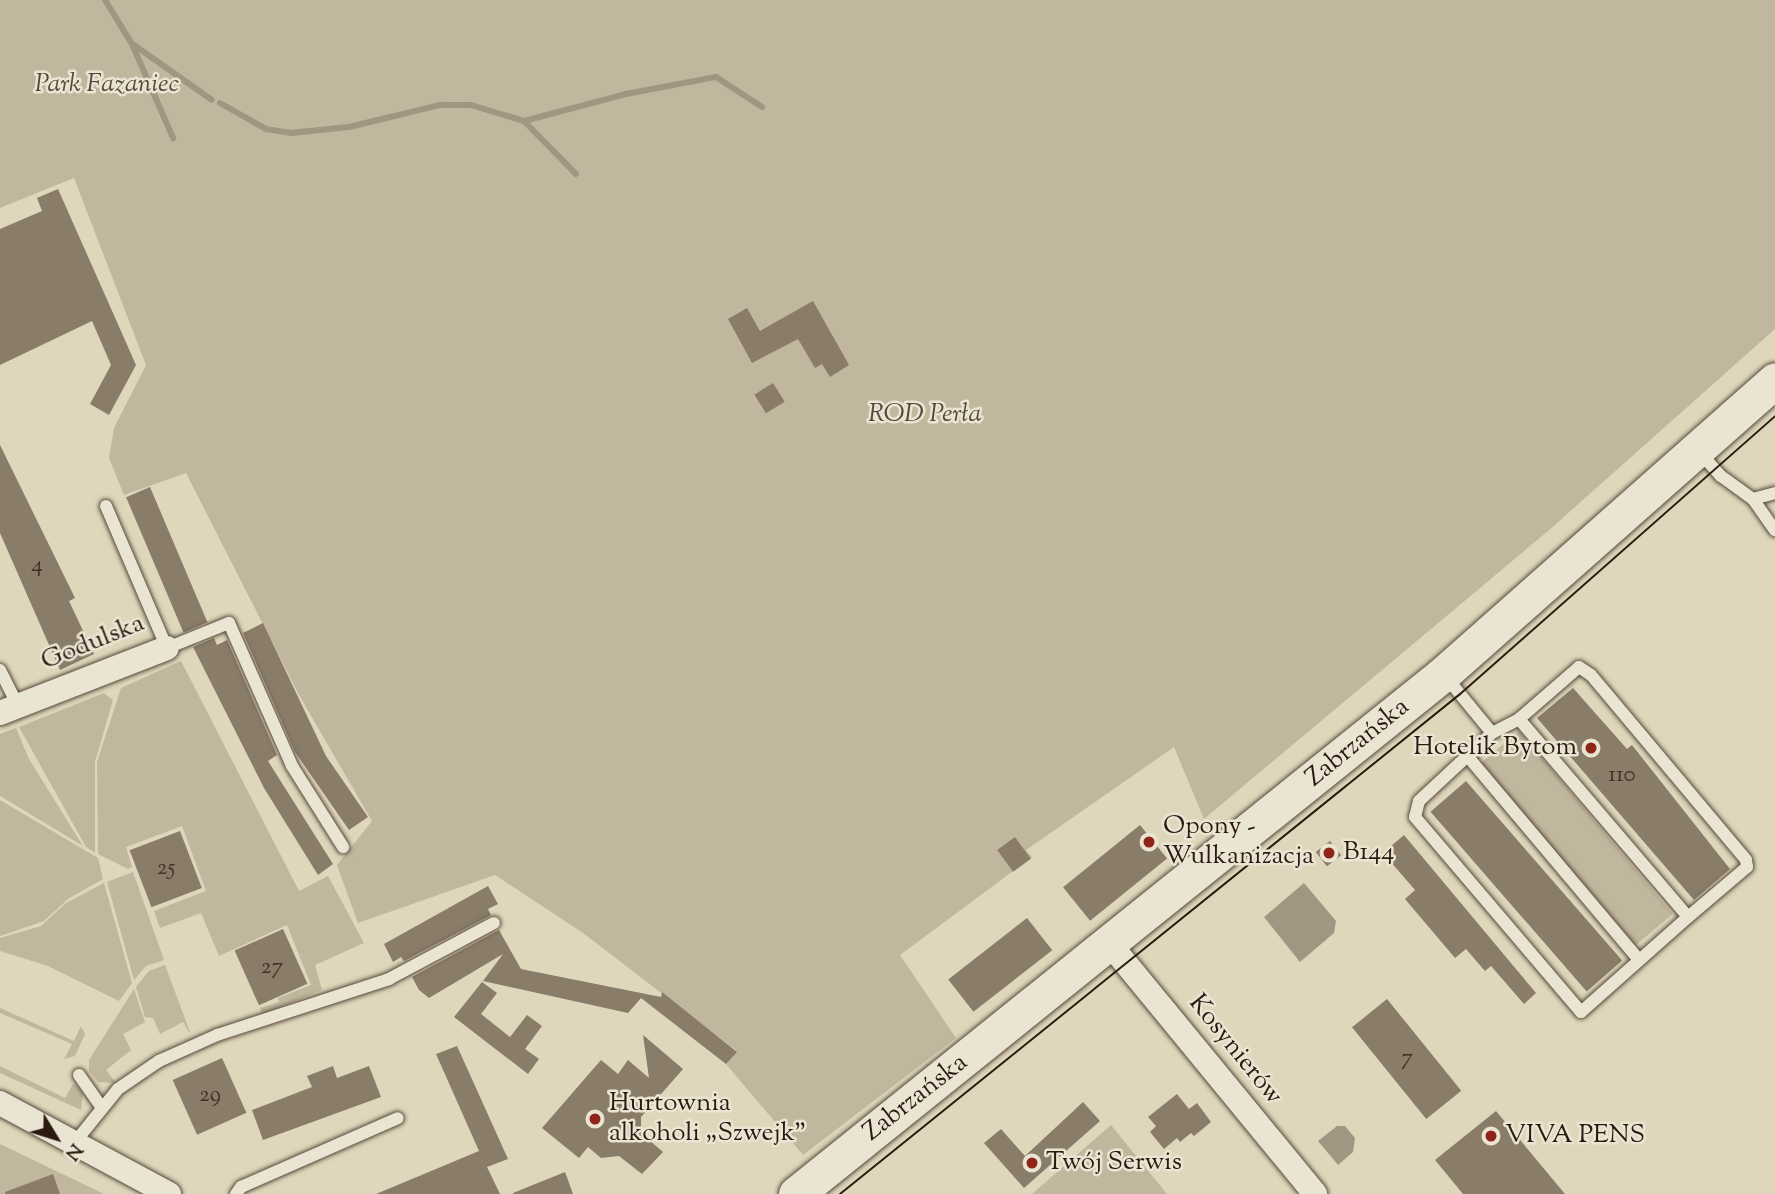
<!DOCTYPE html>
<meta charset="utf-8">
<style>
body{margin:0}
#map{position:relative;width:1775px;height:1194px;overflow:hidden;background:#ded7bb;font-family:"Sorts Mill Goudy",serif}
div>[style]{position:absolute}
.green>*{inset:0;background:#c0b79e;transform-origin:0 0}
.water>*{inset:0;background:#a19681}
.stream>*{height:6px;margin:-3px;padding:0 3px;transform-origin:3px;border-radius:3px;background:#a19681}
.building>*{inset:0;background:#897c69;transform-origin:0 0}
.roads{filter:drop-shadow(0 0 2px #58483b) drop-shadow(0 0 2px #58483b)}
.lane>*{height:12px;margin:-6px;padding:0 6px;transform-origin:6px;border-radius:6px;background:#eae5d3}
.street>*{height:24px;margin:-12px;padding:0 12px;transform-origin:12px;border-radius:12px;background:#eae5d3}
.secondary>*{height:35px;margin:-17.5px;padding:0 17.5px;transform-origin:17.5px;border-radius:17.5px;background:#eae5d3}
.tram>*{height:2px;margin:-1px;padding:0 1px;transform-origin:1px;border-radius:1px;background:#2c1910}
.dots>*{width:19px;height:19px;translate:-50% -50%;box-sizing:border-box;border:4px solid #eae5d3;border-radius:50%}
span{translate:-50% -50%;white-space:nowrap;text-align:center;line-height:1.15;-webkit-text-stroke:5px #eae5d3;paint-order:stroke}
.number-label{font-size:23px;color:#433226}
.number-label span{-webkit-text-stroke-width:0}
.park-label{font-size:26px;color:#58483b;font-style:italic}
.street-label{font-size:26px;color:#2c1910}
.poi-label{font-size:26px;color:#2c1910}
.right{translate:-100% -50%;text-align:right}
.left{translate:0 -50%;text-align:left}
.north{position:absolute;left:21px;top:1103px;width:70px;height:70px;-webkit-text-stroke:5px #eae5d3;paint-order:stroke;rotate:128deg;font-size:19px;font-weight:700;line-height:28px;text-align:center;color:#2c1910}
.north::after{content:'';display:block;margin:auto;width:24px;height:32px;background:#2c1910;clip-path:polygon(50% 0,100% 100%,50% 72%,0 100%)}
</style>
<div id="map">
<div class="green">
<div style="clip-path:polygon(0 0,1775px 0,1775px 329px,1548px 531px,1204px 819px,1174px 747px,1026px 850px,1032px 857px,900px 955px,956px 1038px,803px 1155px,726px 1064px,737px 1051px,583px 933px,495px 875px,358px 923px,337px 865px,372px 821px,299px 695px,186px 473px,124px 495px,109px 458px,114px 428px,146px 365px,74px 178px,0 208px)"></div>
<div style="clip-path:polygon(181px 661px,299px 891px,328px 876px,364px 943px,315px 965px,322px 990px,262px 1014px,260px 1008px,279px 1002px,278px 998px,311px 985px,287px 925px,219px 956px,201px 913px,160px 928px,154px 911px,206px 891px,182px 826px,126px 847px,132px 867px,128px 869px,98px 854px,97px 762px,121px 688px)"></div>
<div style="clip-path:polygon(104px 693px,113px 700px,95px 762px,95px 853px,86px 847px,19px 727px)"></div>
<div style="clip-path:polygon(16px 728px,29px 759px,83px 846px,0 796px,0 734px)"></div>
<div style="left:1519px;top:731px;width:239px;height:50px;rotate:50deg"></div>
<div style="clip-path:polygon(0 800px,98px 858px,103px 879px,68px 899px,44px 921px,0 936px)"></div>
<div style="clip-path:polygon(133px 872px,164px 960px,146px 966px,134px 980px,107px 882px)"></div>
<div style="clip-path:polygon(104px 883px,132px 983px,119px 1001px,48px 966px,0 951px,0 938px,41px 926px,66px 903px)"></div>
<div style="clip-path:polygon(165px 965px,190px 1032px,189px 1032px,183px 1022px,160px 1034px,153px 1018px,145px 1017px,136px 987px,149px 971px)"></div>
<div style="clip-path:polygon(134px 989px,145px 1022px,123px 1034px,131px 1050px,106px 1070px,116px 1083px,98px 1082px,89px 1071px,89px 1060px)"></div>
<div style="clip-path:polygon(0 1008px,74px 1041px,81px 1026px,85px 1034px,75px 1056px,64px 1059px,72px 1044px,0 1013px)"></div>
<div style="clip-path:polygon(0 1066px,65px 1098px,73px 1084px,76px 1085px,83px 1093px,81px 1110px,0 1073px)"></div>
<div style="clip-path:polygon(1111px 1125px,1167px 1194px,1032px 1194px)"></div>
<div style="clip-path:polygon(0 1144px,104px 1194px,0 1194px)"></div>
</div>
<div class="water">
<div style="clip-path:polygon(1304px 883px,1336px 921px,1334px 933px,1300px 962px,1264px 917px)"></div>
<div style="clip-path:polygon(1337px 1126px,1345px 1126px,1355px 1138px,1353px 1152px,1338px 1165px,1318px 1141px)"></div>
</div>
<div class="stream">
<div style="left:105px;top:0;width:52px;rotate:58.5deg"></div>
<div style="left:132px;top:44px;width:103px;rotate:66.4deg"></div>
<div style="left:134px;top:45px;width:95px;rotate:35.2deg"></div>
<div style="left:220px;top:103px;width:53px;rotate:29.5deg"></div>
<div style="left:266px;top:129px;width:25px;rotate:9deg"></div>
<div style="left:291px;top:133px;width:58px;rotate:-5.9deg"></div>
<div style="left:349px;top:127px;width:94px;rotate:-13.6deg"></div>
<div style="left:440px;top:105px;width:31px"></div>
<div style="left:471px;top:105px;width:55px;rotate:16.8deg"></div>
<div style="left:524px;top:121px;width:74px;rotate:45.5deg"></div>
<div style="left:524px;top:121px;width:106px;rotate:-14.8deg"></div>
<div style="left:626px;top:94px;width:92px;rotate:-10.7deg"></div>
<div style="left:716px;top:77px;width:55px;rotate:33.1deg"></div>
</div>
<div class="building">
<div style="clip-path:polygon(58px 189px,136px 365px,109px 415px,90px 404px,111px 365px,92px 321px,0 365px,0 229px,42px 211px,37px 198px)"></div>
<div style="clip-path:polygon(813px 301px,849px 365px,830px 377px,822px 364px,815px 368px,798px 339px,752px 363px,728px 319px,747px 308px,760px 331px)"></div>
<div style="left:773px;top:383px;width:22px;height:22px;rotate:58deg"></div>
<div style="clip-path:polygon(0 445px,75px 598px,69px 601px,94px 654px,60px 670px,0 533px)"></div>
<div style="left:150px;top:487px;width:147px;height:26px;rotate:67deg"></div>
<div style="clip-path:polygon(263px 623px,326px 756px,368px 817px,349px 830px,295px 752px,243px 633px)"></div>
<div style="clip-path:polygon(214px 638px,217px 645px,227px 640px,277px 755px,268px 761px,333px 864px,318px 875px,264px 788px,193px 647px)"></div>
<div style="clip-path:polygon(1573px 688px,1627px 749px,1632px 745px,1730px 869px,1694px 900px,1537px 718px)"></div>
<div style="left:1466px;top:781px;width:238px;height:47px;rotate:49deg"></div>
<div style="left:1140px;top:825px;width:43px;height:99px;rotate:51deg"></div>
<div style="left:180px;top:831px;width:61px;height:54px;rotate:69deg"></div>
<div style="clip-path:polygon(1404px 835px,1536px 993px,1524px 1004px,1491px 966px,1485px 971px,1466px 949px,1455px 958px,1405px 899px,1415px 890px,1383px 853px)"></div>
<div style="left:1015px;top:837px;width:27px;height:22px;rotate:54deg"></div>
<div style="left:1330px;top:841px;width:18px;height:18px;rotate:52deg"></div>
<div style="clip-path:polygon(488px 886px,498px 904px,488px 909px,491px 915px,404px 961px,401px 957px,393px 962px,384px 944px)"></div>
<div style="left:1027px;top:918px;width:41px;height:100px;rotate:52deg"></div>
<div style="left:283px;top:929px;width:60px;height:53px;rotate:66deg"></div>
<div style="clip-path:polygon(499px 930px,521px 969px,661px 997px,662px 992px,737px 1052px,726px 1064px,641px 998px,628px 1013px,483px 981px,503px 954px,429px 998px,419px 990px,412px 977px)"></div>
<div style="clip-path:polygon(482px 982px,497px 993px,481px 1014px,510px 1037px,527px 1015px,542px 1026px,525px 1049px,539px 1059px,528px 1074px,454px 1017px)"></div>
<div style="left:1387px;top:999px;width:118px;height:45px;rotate:51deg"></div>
<div style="clip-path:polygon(643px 1035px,683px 1069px,641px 1117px,641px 1133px,663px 1152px,642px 1174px,619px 1156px,601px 1158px,588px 1147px,579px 1158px,542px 1128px,601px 1060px,618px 1074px,628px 1060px,649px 1078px)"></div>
<div style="clip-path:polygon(457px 1046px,508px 1159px,487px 1167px,500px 1194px,376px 1194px,479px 1151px,436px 1054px)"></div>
<div style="left:222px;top:1058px;width:60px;height:54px;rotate:66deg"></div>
<div style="clip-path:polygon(333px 1066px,337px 1078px,369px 1066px,381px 1097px,263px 1140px,252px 1110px,312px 1087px,307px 1076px)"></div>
<div style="clip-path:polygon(1177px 1094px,1189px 1109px,1197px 1103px,1211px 1122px,1194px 1136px,1191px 1133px,1180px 1142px,1177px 1138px,1164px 1149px,1150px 1132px,1156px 1126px,1148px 1117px)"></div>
<div style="clip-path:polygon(1083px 1102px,1100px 1121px,1024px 1188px,984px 1143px,1001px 1129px,1025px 1156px)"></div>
<div style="clip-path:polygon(1496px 1111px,1565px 1194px,1463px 1194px,1435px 1160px)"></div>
<div style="clip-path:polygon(565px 1172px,573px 1194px,513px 1194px,513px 1193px)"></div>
<div style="clip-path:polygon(53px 1174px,60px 1194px,5px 1194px,5px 1192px)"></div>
</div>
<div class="roads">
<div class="lane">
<div style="left:1698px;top:450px;width:35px;rotate:49deg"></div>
<div style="left:1721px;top:476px;width:39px;rotate:36deg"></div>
<div style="left:1753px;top:499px;width:23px;rotate:-15deg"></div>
<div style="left:1753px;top:499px;width:38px;rotate:55deg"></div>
<div style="left:106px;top:506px;width:155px;rotate:66.8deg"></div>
<div style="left:167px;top:648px;width:67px;rotate:-22deg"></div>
<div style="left:229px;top:623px;width:156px;rotate:66.2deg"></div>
<div style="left:292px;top:766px;width:96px;rotate:57.8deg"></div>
<div style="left:0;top:670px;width:40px;rotate:63.4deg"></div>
<div style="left:1446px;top:677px;width:72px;rotate:50.6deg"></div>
<div style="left:1519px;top:719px;width:260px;rotate:49.5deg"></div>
<div style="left:1688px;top:917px;width:143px;rotate:138.4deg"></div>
<div style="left:1581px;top:1012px;width:256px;rotate:-130.4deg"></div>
<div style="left:1415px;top:817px;width:16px;rotate:-76deg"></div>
<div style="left:1419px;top:801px;width:100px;rotate:-43deg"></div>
<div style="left:1492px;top:733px;width:30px;rotate:-27deg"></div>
<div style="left:1519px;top:719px;width:79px;rotate:-40.9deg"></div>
<div style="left:1579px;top:667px;width:14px;rotate:34deg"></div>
<div style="left:1591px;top:675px;width:241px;rotate:50deg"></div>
<div style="left:1746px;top:860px;width:7px;rotate:82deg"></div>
<div style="left:1747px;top:867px;width:77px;rotate:139.7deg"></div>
<div style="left:1469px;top:758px;width:264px;rotate:49.9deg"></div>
<div style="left:79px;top:1075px;width:40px;rotate:55.1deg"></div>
<div style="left:76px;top:1141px;width:67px;rotate:-51.1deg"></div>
<div style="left:118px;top:1089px;width:50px;rotate:-34.3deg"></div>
<div style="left:159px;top:1061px;width:64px;rotate:-24.1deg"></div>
<div style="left:217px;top:1035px;width:181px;rotate:-18deg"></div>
<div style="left:389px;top:979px;width:119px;rotate:-28.1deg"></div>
<div style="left:236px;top:1194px;width:9px;rotate:-54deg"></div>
<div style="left:241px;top:1187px;width:171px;rotate:-23.7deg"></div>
</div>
<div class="street">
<div style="left:0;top:713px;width:179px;rotate:-21.3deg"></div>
<div style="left:1109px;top:943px;width:325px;rotate:50.6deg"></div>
<div style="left:0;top:1103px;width:192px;rotate:28.3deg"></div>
</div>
<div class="secondary">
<div style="left:796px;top:1194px;width:830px;rotate:-38.79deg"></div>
<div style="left:1443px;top:674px;width:443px;rotate:-41.5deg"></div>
</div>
</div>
<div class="tram">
<div style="left:840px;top:1194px;width:796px;rotate:-38.88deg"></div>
<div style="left:1460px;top:694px;width:420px;rotate:-41.4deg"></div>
</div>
<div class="dots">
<div style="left:1591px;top:748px;background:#8f2418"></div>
<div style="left:1149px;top:842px;background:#8f2418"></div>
<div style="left:1329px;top:853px;background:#8f2418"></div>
<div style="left:595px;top:1119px;background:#8f2418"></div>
<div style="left:1491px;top:1136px;background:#8f2418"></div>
<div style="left:1032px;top:1163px;background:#8f2418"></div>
</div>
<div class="number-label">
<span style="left:37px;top:566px">4</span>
<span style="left:1622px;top:776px">110</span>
<span style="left:166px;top:869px">25</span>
<span style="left:272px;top:968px">27</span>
<span style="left:1407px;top:1059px">7</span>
<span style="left:210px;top:1096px">29</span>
</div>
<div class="park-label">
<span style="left:107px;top:85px">Park Fazaniec</span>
<span style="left:925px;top:415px">ROD Perła</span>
</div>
<div class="street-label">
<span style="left:93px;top:643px;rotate:-22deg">Godulska</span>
<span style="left:1358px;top:743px;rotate:-39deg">Zabrzańska</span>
<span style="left:1235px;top:1050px;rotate:51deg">Kosynierów</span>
<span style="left:916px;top:1098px;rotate:-38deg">Zabrzańska</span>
</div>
<div class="poi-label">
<span class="right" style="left:1577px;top:748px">Hotelik Bytom</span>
<span class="left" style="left:1163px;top:842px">Opony -<br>Wulkanizacja</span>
<span class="left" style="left:1343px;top:853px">B144</span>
<span class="left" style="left:609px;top:1119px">Hurtownia<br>alkoholi „Szwejk”</span>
<span class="left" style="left:1505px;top:1136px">VIVA PENS</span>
<span class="left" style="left:1046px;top:1163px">Twój Serwis</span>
</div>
<div class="north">N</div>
</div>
